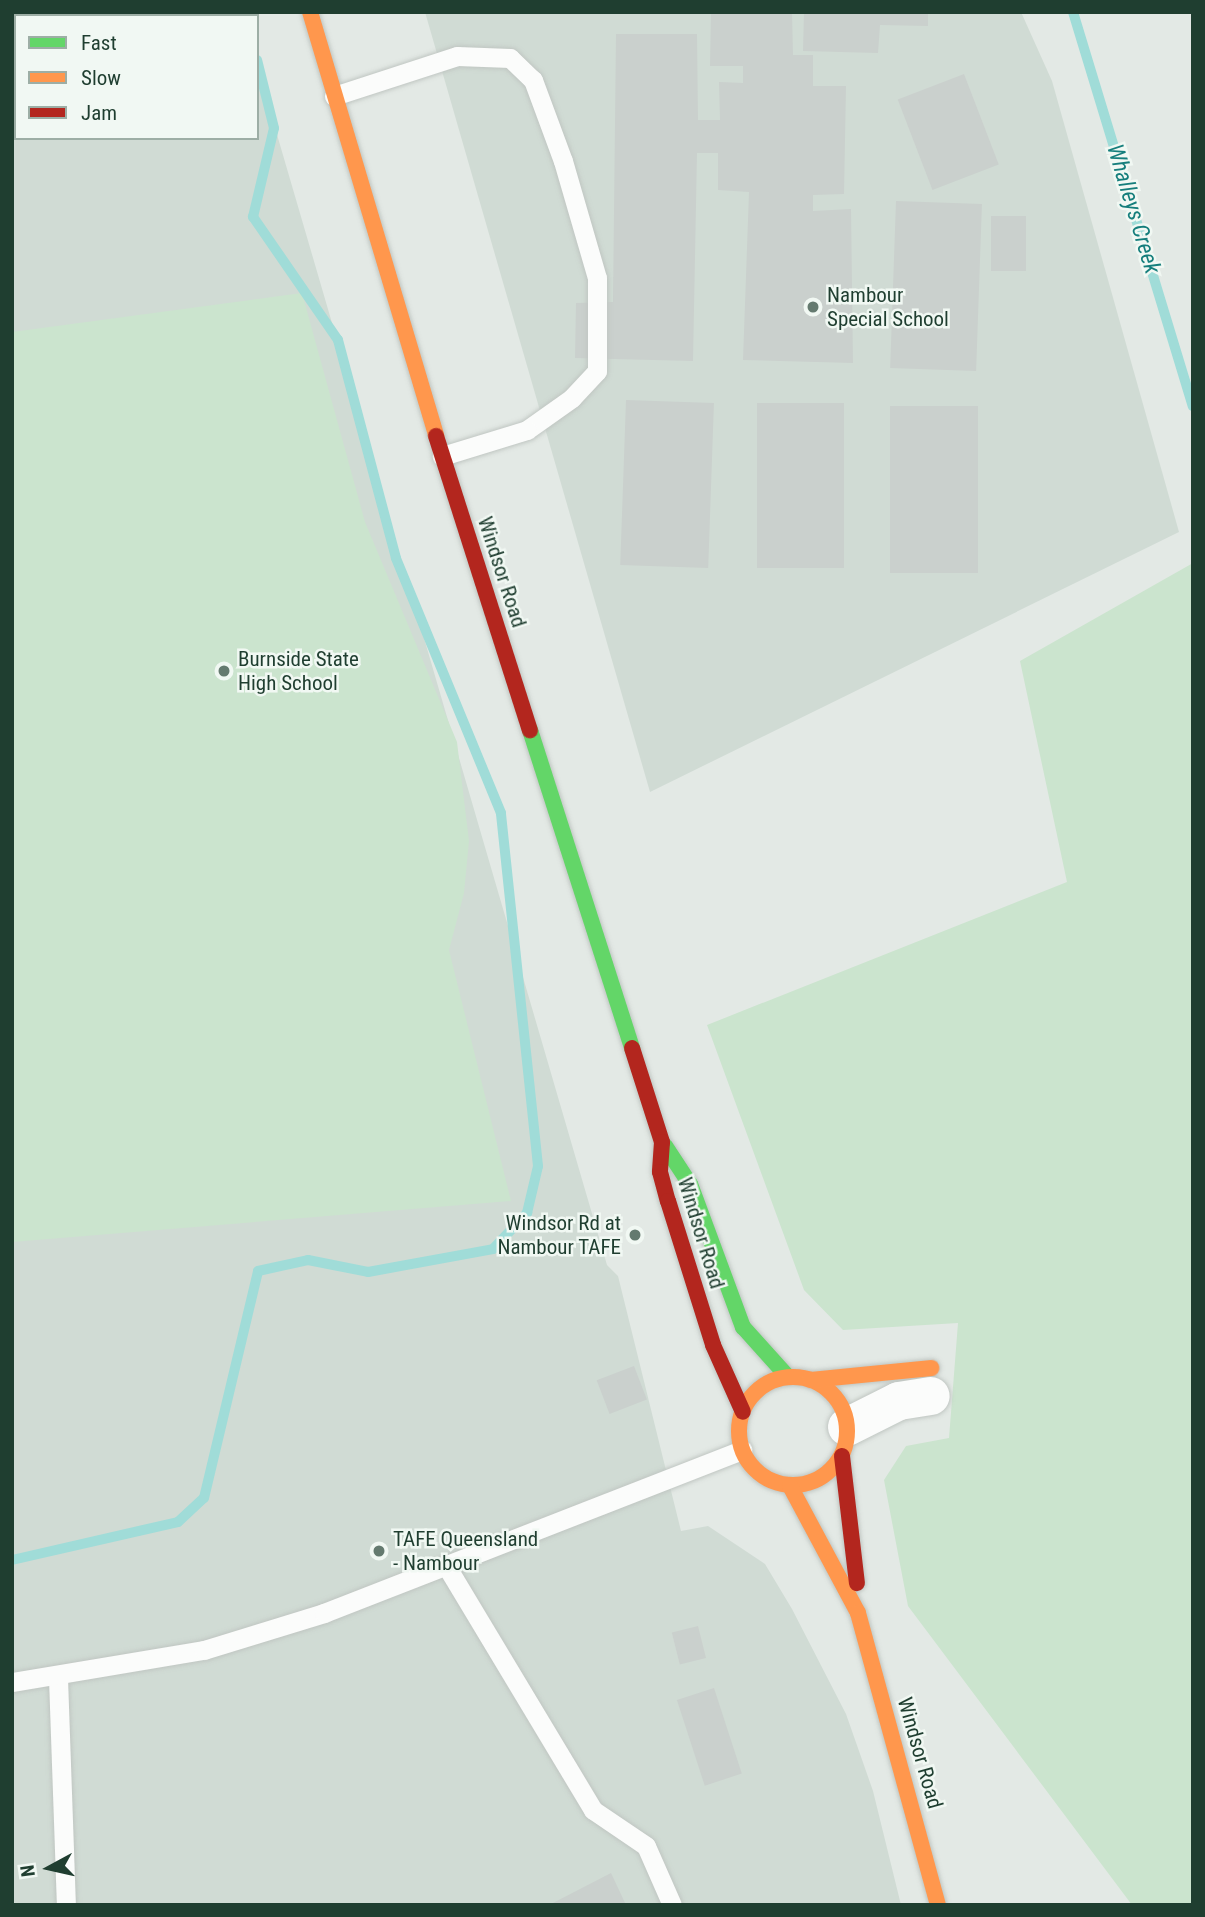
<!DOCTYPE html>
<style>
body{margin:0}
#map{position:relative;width:1205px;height:1917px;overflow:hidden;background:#e3e9e5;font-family:"Roboto Condensed",sans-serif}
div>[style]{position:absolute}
.built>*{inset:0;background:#d0dbd4}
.green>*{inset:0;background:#cbe4ce}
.stream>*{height:10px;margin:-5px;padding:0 5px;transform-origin:5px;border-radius:5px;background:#a0dcd8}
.building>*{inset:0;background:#cad0cd;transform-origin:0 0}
.roads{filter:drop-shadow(0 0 2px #c0c6c2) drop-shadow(0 0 2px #c0c6c2)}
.lane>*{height:19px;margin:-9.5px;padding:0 9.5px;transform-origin:9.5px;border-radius:9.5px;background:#fbfcfb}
.street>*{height:38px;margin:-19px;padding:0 19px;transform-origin:19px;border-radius:19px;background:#fbfcfb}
.fast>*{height:16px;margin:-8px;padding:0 8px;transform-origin:8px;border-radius:8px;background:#63d668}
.slow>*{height:16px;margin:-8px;padding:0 8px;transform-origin:8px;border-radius:8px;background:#ff974d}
.slow>.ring{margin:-8px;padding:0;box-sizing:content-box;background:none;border:16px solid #ff974d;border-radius:50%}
.jam>*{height:16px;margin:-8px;padding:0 8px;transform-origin:8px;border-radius:8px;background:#b3261e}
.dots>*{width:19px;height:19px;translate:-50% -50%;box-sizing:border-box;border:4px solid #f1f8f3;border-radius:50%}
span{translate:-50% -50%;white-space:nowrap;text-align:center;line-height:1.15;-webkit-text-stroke:5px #f1f8f3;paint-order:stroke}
.poi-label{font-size:21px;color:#1f3e30}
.left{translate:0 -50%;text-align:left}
.right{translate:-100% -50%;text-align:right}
.street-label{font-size:21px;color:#1f3e30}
.water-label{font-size:23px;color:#157e7c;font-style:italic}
.frame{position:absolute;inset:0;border:14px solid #1f3e30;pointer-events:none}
.legend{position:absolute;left:14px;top:14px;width:245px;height:126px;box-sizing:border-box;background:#f1f8f3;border:2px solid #9daea5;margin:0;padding:9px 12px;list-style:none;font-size:21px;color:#1f3e30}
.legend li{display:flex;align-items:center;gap:14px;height:35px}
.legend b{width:35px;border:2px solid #9daea5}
.north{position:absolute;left:14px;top:1833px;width:70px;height:70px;-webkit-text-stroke:5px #f1f8f3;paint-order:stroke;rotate:262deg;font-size:19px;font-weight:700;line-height:28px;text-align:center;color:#1f3e30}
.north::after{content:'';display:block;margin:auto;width:24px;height:32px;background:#1f3e30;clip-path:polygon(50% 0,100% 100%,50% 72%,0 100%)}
</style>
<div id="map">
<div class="built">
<div style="clip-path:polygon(12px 12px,241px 12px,16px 16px,16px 138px,257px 138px,257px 66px,607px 1265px,618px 1276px,681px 1531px,708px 1526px,765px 1564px,792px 1609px,846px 1714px,873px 1791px,901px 1905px,12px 1905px)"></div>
<div style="clip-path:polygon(425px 12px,1021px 12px,1052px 81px,1179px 532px,650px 792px)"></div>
</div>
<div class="green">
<div style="clip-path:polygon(302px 293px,365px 522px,457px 742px,469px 841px,464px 893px,449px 950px,511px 1201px,12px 1242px,12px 332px)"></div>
<div style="clip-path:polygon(1193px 563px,1193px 1905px,1132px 1905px,908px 1606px,884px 1480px,906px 1446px,949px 1438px,958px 1323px,843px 1330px,804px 1290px,707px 1025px,1067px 882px,1020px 661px)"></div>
</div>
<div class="stream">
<div style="left:246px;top:12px;width:4px;rotate:90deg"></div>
<div style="left:1073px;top:12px;width:412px;rotate:73.1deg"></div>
<div style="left:12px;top:1560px;width:170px;rotate:-12.9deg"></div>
<div style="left:178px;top:1522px;width:35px;rotate:-43deg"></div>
<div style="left:204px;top:1498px;width:233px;rotate:-76.6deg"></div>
<div style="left:258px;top:1271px;width:51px;rotate:-12.4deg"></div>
<div style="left:308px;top:1260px;width:61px;rotate:11.3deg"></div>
<div style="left:368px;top:1272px;width:127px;rotate:-10.4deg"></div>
<div style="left:493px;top:1249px;width:50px;rotate:-46.6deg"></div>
<div style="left:527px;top:1213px;width:48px;rotate:-76.8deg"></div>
<div style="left:538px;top:1166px;width:355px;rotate:-96deg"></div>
<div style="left:501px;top:813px;width:276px;rotate:-112.4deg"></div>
<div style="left:396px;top:558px;width:226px;rotate:-104.9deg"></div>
<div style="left:338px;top:340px;width:150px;rotate:-124.6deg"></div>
<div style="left:253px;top:217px;width:91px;rotate:-76.7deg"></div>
<div style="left:274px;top:128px;width:70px;rotate:-104deg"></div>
</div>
<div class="building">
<div style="clip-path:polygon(711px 12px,792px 12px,793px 55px,813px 55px,813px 86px,846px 86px,844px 194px,813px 195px,813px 211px,851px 209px,853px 363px,743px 360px,749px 192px,718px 190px,718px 153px,697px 153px,693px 361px,575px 358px,576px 303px,613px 302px,616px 34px,697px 34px,698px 120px,720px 120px,719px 82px,743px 83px,743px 66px,710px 66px)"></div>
<div style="clip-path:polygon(804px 12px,928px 12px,928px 26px,880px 25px,878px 53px,803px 51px)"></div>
<div style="left:964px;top:74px;width:97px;height:71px;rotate:69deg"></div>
<div style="left:896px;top:201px;width:86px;height:167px;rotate:2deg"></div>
<div style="left:991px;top:216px;width:35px;height:55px"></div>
<div style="left:626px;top:400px;width:88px;height:165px;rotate:2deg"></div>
<div style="left:757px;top:403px;width:87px;height:165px"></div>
<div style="left:890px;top:406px;width:88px;height:167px"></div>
<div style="left:634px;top:1366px;width:36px;height:40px;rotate:69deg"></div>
<div style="left:698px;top:1626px;width:33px;height:27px;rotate:76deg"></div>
<div style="left:714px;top:1688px;width:90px;height:39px;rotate:72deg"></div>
<div style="clip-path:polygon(611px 1873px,626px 1905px,549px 1905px)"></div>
</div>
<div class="roads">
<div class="lane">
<div style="left:334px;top:96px;width:129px;rotate:-18deg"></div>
<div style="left:457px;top:56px;width:53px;rotate:2.2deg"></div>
<div style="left:510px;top:58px;width:32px;rotate:44deg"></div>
<div style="left:533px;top:80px;width:86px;rotate:69.7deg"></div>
<div style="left:563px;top:161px;width:122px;rotate:73.8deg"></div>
<div style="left:597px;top:278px;width:93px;rotate:90deg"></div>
<div style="left:597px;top:371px;width:37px;rotate:133deg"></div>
<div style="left:572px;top:398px;width:55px;rotate:144.6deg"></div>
<div style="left:527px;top:430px;width:89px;rotate:163deg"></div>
<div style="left:447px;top:1567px;width:283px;rotate:59deg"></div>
<div style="left:593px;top:1810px;width:64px;rotate:34.2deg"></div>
<div style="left:646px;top:1846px;width:64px;rotate:66.2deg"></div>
<div style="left:58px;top:1678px;width:227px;rotate:88deg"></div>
<div style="left:12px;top:1682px;width:195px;rotate:-9.5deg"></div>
<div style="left:204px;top:1650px;width:126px;rotate:-17.1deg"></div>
<div style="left:324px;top:1613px;width:449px;rotate:-21.3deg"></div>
</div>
<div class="street">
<div style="left:847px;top:1427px;width:58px;rotate:-26.6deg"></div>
<div style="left:899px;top:1401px;width:32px;rotate:-9deg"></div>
</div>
<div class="fast">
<div style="left:530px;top:730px;width:334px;rotate:72.2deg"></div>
<div style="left:665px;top:1146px;width:45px;rotate:56.7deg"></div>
<div style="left:690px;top:1184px;width:153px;rotate:69.7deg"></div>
<div style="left:743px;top:1327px;width:67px;rotate:48deg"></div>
</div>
<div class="slow">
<div style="left:310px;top:12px;width:442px;rotate:73.4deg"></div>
<div class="ring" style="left:739px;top:1377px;width:92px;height:92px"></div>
<div style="left:811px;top:1380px;width:121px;rotate:-5.7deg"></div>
<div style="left:790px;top:1486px;width:144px;rotate:61.8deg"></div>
<div style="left:858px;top:1613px;width:303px;rotate:74.7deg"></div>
</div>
<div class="jam">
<div style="left:436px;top:436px;width:309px;rotate:72.3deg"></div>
<div style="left:632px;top:1048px;width:99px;rotate:72.3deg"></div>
<div style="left:662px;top:1142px;width:30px;rotate:94deg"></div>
<div style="left:660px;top:1172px;width:30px;rotate:75deg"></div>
<div style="left:668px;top:1201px;width:151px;rotate:72.6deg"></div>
<div style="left:713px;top:1345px;width:73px;rotate:65.9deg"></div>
<div style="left:842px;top:1456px;width:128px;rotate:83.3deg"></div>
</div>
</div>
<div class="dots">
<div style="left:813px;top:307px;background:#647a6f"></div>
<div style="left:224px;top:671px;background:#647a6f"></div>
<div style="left:635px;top:1235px;background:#647a6f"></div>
<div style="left:379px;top:1551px;background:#647a6f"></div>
</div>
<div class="poi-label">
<span class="left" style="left:827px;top:307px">Nambour<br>Special School</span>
<span class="left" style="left:238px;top:671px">Burnside State<br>High School</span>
<span class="right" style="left:621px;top:1235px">Windsor Rd at<br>Nambour TAFE</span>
<span class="left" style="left:393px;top:1551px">TAFE Queensland<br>- Nambour</span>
</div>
<div class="street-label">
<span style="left:502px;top:572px;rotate:72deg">Windsor Road</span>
<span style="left:701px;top:1233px;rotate:73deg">Windsor Road</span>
<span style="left:920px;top:1753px;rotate:74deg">Windsor Road</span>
</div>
<div class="water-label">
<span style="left:1133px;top:209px;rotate:73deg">Whalleys Creek</span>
</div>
<div class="frame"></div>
<ul class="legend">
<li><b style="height:9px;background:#63d668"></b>Fast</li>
<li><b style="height:9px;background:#ff974d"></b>Slow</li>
<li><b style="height:9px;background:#b3261e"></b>Jam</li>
</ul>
<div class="north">N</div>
</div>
